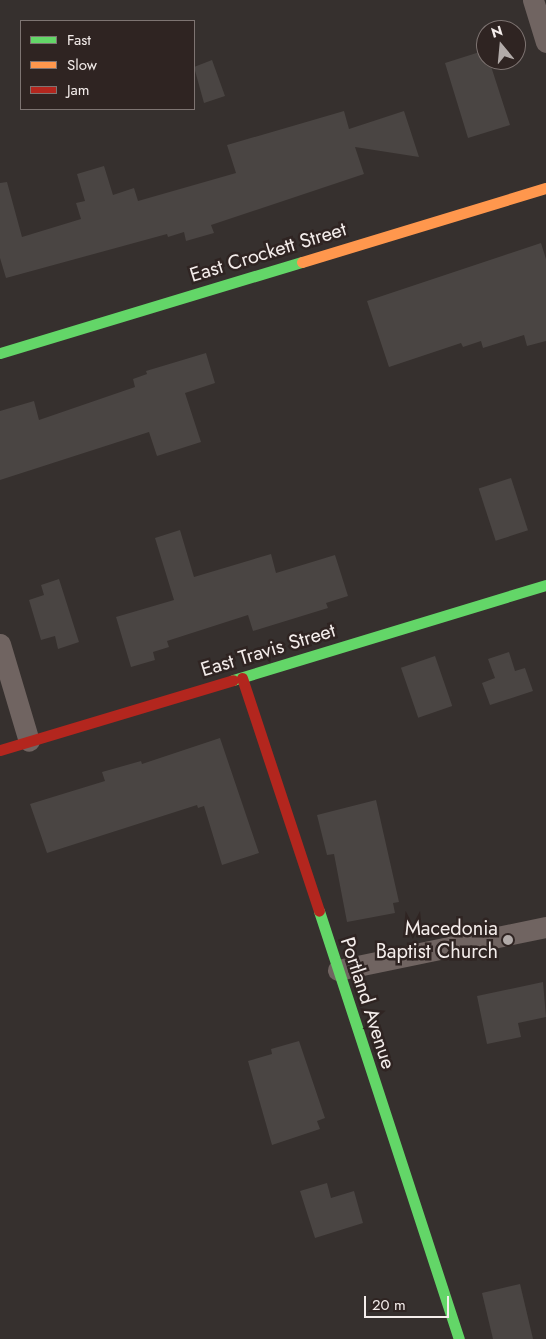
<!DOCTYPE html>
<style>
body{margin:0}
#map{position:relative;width:546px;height:1339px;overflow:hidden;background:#36302e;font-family:Jost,sans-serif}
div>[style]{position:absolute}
.building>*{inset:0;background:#4a4543;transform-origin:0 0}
.street>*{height:21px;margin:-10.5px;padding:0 10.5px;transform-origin:10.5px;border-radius:10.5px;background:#706461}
.fast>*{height:11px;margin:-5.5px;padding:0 5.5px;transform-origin:5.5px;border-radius:5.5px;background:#63d668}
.slow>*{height:11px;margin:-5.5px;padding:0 5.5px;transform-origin:5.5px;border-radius:5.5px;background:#ff974d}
.jam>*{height:11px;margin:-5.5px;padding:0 5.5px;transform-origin:5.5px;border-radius:5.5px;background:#b3261e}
.dots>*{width:14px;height:14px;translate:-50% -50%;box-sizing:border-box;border:2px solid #2f2422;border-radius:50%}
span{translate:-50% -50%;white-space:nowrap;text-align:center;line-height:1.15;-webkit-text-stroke:5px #2f2422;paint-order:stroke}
.street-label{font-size:20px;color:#f4edeb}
.poi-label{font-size:20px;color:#f4edeb}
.right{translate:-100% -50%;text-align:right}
.legend{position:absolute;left:20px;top:20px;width:175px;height:90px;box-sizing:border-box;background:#2f2422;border:1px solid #7e7472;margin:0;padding:6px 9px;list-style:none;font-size:15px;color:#f4edeb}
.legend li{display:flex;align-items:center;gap:10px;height:25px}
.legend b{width:25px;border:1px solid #7e7472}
.north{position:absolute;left:476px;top:20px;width:50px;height:50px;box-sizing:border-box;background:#2f2422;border:1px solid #7e7472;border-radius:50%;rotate:343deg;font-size:14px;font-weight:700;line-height:20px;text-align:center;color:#f4edeb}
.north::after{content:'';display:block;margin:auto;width:18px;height:22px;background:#b2aba9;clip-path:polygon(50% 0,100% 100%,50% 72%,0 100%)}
.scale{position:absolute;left:364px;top:1296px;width:85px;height:22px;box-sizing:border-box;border:2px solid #f4edeb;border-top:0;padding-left:6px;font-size:15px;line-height:18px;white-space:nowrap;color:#f4edeb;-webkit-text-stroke:4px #2f2422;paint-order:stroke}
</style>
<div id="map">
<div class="building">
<div style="clip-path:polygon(486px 50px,486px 60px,489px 60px,510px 125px,468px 138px,445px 63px)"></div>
<div style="clip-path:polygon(212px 60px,225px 96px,204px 103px,194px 67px)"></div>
<div style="clip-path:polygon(344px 111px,349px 129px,404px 111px,419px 157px,355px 147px,364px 174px,211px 225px,214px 233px,186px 241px,184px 232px,168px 237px,167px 234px,6px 278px,0 258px,0 183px,7px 182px,22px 237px,81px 219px,76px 203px,85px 201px,77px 174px,104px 166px,113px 195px,134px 188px,138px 201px,236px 173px,227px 145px)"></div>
<div style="clip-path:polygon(541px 243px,546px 259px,546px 341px,527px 346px,524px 335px,483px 348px,481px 341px,463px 347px,461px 343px,389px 367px,367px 301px)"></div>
<div style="clip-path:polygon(206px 353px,215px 383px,185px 393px,201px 442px,157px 456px,149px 432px,0 480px,0 411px,34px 401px,39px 420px,135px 387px,133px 379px,147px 374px,146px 371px)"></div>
<div style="left:511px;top:478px;width:55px;height:34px;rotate:72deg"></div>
<div style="clip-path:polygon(180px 530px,194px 577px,271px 554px,276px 573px,335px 555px,348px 596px,326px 603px,328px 608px,253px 631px,248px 615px,167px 641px,169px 647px,153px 652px,155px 660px,131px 667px,116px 617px,174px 600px,155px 538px)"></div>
<div style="clip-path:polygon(59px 579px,79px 642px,58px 649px,55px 636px,41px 640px,29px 600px,44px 595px,41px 585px)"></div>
<div style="clip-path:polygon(509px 652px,515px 671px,525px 668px,533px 691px,490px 705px,482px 683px,495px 678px,488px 659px)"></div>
<div style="left:435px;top:656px;width:53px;height:36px;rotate:71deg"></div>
<div style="clip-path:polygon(220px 738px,259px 853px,222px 865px,204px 806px,198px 808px,197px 805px,47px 853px,30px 804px,105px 781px,102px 772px,141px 761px,142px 764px)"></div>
<div style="clip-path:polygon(376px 800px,399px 902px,393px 903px,395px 913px,347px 922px,334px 854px,327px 855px,317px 815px)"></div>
<div style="clip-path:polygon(543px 982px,546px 1017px,518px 1023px,521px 1037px,487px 1044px,477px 996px)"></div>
<div style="clip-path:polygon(299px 1041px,325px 1118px,317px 1121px,320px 1129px,272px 1145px,248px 1061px,272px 1054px,271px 1049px)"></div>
<div style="clip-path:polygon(327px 1183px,331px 1198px,354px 1191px,363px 1223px,315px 1238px,300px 1191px)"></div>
<div style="clip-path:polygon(520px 1284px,533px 1339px,493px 1339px,482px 1293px)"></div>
</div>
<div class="street">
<div style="left:533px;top:0;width:44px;rotate:72.8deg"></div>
<div style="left:0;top:644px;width:101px;rotate:73.4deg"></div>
<div style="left:338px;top:970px;width:212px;rotate:-11.7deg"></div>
</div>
<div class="fast">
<div style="left:0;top:353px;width:315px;rotate:-16.8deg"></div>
<div style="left:233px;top:680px;width:327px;rotate:-16.9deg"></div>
<div style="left:319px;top:911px;width:450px;rotate:71.9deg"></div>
</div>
<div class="slow">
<div style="left:302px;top:262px;width:255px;rotate:-16.9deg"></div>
</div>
<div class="jam">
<div style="left:242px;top:678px;width:245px;rotate:71.7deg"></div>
<div style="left:0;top:750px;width:243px;rotate:-16.7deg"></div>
</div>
<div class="dots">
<div style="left:508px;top:940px;background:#b2aba9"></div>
</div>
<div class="street-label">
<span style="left:268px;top:252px;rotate:-17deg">East Crockett Street</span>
<span style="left:268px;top:650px;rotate:-17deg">East Travis Street</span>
<span style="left:368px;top:1003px;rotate:72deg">Portland Avenue</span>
</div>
<div class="poi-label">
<span class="right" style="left:498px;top:940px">Macedonia<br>Baptist Church</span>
</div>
<ul class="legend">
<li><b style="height:6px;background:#63d668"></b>Fast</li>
<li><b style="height:6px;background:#ff974d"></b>Slow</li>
<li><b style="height:6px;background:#b3261e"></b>Jam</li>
</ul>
<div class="north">N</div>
<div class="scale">20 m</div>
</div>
